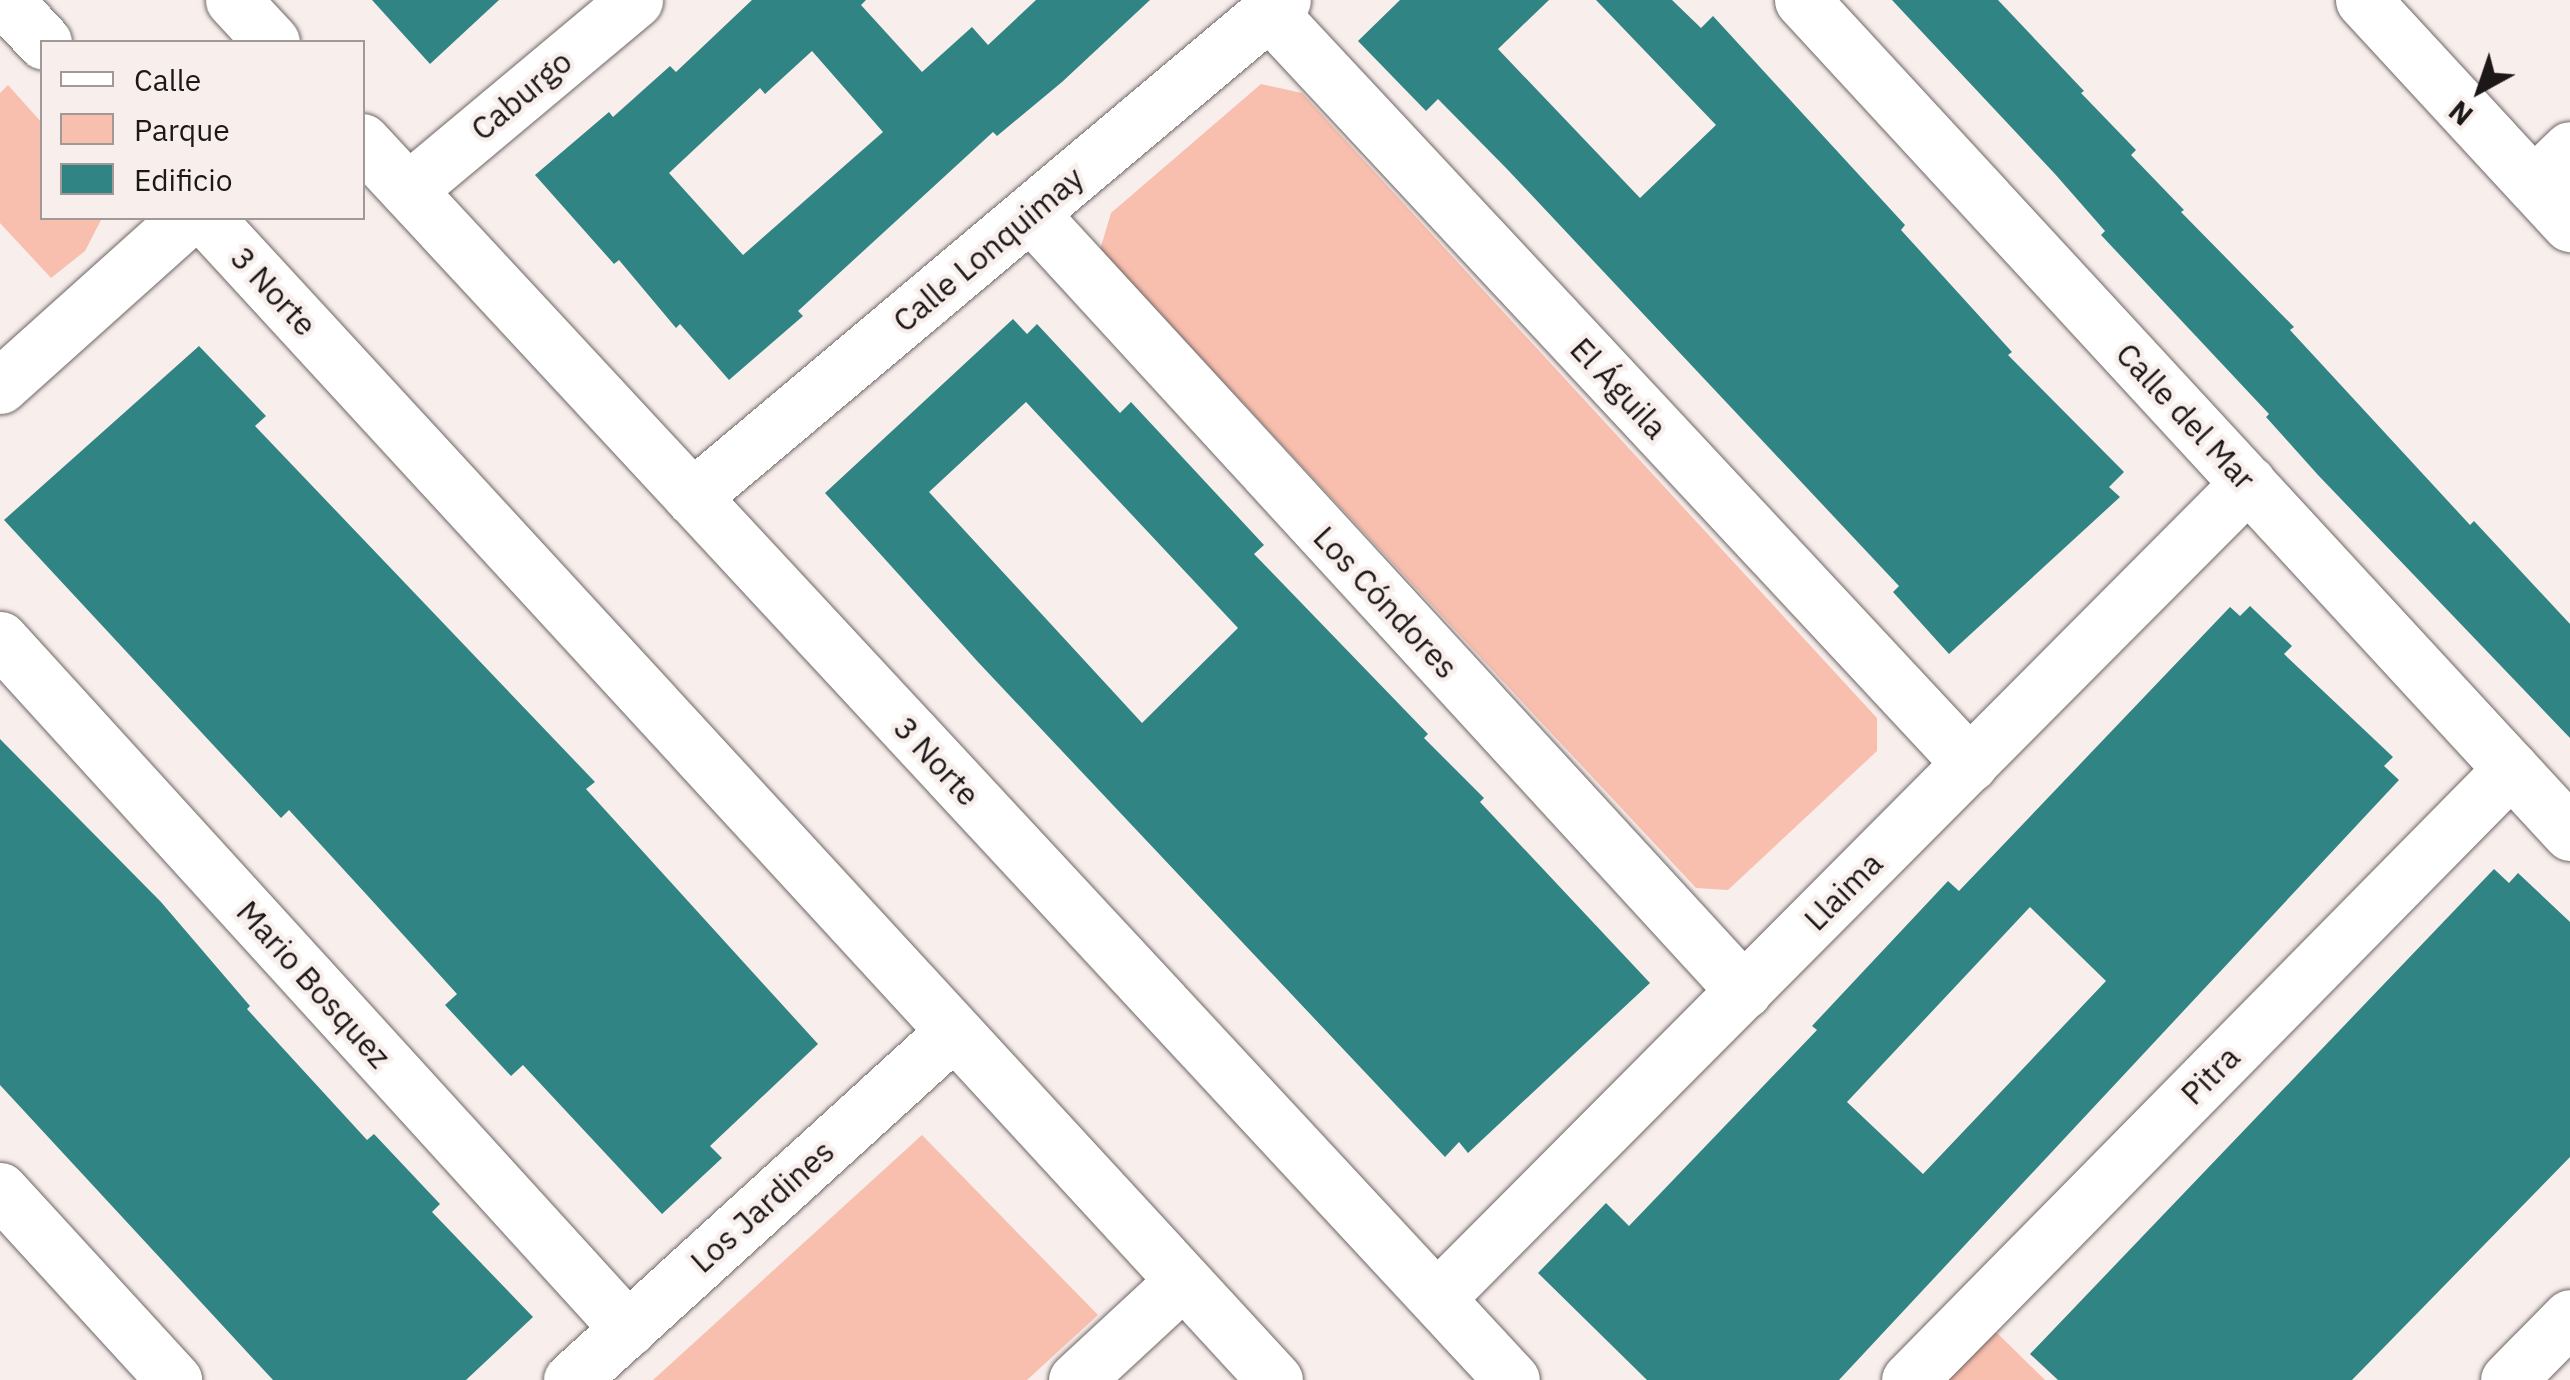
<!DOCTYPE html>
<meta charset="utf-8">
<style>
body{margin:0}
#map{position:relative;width:2570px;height:1380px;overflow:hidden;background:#f8efed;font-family:"IBM Plex Sans",sans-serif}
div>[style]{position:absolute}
.green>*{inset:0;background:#f8beae}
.building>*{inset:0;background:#308584}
.roads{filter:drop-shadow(0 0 2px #6e6664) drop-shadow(0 0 2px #6e6664)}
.street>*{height:55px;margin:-27.5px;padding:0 27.5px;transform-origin:27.5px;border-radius:27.5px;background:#fff}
.secondary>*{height:55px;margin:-27.5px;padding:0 27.5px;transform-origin:27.5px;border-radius:27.5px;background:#fff}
span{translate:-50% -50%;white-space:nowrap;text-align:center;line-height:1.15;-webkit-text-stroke:9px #f8efed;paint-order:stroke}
.street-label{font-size:32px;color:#1b1817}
.legend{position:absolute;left:40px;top:40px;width:325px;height:180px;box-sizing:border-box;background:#f8efed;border:2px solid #a09997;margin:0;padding:12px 18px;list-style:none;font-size:30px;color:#1b1817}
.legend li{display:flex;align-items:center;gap:20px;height:50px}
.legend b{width:50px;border:2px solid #a09997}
.north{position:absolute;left:2430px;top:40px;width:100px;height:100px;-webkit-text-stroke:8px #f8efed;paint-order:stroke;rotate:220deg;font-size:28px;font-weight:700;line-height:40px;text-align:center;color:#1b1817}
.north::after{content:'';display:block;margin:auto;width:35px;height:45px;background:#1b1817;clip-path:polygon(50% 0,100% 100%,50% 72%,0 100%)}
</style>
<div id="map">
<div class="green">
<div style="clip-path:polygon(1261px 84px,1302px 93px,1877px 718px,1877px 751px,1728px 890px,1696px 888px,1100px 250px,1111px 213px)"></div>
<div style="clip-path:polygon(8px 85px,42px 123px,42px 218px,102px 218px,85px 251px,51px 278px,0 223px,0 93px)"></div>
<div style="clip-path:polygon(922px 1135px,1098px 1315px,1027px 1380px,653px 1380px)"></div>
<div style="clip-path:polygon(1995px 1331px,2045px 1380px,1946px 1380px)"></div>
</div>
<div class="building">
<div style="clip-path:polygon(372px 0,499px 0,430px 64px)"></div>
<div style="clip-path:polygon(evenodd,752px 0,866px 0,861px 5px,922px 72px,972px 27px,988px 45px,1036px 0,1150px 0,1062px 82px,997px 136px,993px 132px,798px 311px,803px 316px,729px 380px,680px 324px,676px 328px,619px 260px,614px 264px,535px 175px,609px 112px,613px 117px,670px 66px,676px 72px,752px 0,812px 51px,883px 132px,743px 255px,669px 173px,760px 88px,765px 94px,812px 51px)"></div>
<div style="clip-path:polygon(1400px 0,1549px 0,1498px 49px,1640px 198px,1716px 125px,1596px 0,1672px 0,1701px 28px,1713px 16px,1905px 225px,1901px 230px,2012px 352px,2008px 355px,2124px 472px,2109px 487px,2120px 497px,1949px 654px,1893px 592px,1899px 586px,1507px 169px,1438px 99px,1426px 111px,1358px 41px)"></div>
<div style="clip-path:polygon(1892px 0,1998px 0,2084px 91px,2081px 93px,2136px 150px,2131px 155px,2184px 210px,2181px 212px,2294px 327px,2290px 330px,2470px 525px,2474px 521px,2570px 624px,2570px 738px,2318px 475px,2266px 417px,2269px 414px,2101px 235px,2105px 231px,2055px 174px)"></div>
<div style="clip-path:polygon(evenodd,1013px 319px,1027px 334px,1037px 324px,1120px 413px,1131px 402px,1264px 545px,1254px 554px,1428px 734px,1424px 738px,1484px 798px,1480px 802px,1650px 983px,1468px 1153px,1459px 1142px,1445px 1157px,978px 662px,825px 493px,1013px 319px,1026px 402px,1238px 628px,1142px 723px,929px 492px,1026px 402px)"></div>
<div style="clip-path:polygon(199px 346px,266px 416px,255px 426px,595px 782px,586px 789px,818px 1044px,710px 1146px,722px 1158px,662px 1214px,523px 1065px,511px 1076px,445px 1005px,457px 994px,366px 894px,289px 810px,281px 818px,4px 520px)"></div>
<div style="clip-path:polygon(evenodd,2250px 606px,2292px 646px,2284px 654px,2393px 757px,2384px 766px,2399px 780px,1839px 1380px,1647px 1380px,1538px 1273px,1606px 1203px,1629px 1226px,1817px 1030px,1812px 1026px,1948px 881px,1959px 891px,2230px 607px,2240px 616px,2250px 606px,2030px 907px,2106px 981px,1923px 1174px,1847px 1102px,2030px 907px)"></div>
<div style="clip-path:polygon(0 739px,161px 902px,250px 1006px,247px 1009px,367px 1140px,374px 1134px,440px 1204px,432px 1212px,533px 1317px,466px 1380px,273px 1380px,0 1085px)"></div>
<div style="clip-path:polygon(2494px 869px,2509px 883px,2518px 873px,2570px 922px,2570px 1157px,2352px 1380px,2058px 1380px,2030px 1354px)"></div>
</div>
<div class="roads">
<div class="street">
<div style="left:1802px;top:0;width:1133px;rotate:47.32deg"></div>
<div style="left:2363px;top:0;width:305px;rotate:47.3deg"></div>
<div style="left:1269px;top:12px;width:1028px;rotate:47.01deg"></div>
<div style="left:2534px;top:184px;width:50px;rotate:-44.2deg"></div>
<div style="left:408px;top:190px;width:296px;rotate:-39.9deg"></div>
<div style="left:1030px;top:213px;width:1056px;rotate:47.46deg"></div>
<div style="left:0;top:386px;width:251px;rotate:-41.9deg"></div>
<div style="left:692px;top:497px;width:772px;rotate:-40.06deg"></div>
<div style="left:0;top:639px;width:933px;rotate:47.69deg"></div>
<div style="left:0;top:1190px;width:258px;rotate:47.5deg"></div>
<div style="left:1437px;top:1298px;width:1150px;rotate:-45.14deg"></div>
<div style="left:571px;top:1380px;width:517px;rotate:-42.33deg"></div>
<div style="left:1076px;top:1380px;width:146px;rotate:-42.8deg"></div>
<div style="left:1909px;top:1380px;width:858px;rotate:-45.43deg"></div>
<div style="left:2508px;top:1380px;width:88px;rotate:-45.5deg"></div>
</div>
<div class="secondary">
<div style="left:5px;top:0;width:57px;rotate:47.1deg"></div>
<div style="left:233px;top:0;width:57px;rotate:47.1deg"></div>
<div style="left:362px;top:141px;width:1690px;rotate:47.13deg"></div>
<div style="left:206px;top:218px;width:1579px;rotate:47.39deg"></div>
</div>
</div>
<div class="street-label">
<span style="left:521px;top:95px;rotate:-40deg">Caburgo</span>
<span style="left:988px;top:249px;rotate:-40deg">Calle Lonquimay</span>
<span style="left:274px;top:291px;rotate:47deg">3 Norte</span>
<span style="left:1619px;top:388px;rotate:47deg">El Águila</span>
<span style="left:2186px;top:416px;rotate:47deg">Calle del Mar</span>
<span style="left:1386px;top:602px;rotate:47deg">Los Cóndores</span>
<span style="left:937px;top:761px;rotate:47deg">3 Norte</span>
<span style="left:1843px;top:891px;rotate:-45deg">Llaima</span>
<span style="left:314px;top:984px;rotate:48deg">Mario Bosquez</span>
<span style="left:2210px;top:1075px;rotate:-45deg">Pitra</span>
<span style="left:762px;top:1206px;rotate:-42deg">Los Jardines</span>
</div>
<ul class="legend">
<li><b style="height:12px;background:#fff"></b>Calle</li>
<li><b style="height:28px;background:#f8beae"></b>Parque</li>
<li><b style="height:28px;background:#308584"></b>Edificio</li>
</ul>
<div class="north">N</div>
</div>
